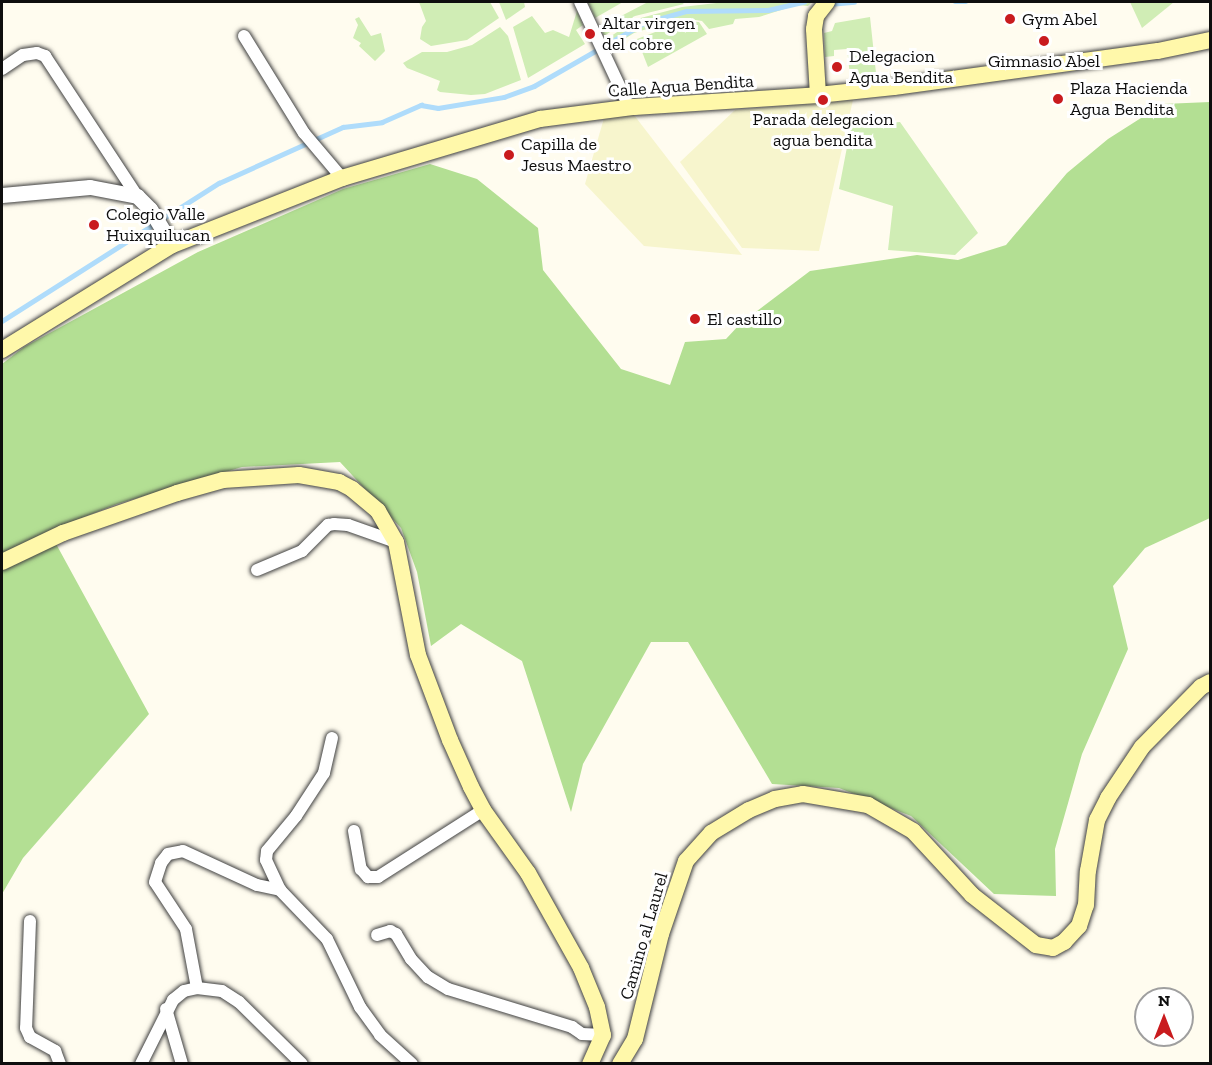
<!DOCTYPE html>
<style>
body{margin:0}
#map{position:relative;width:1212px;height:1065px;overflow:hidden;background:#fffcef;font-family:"Zilla Slab",serif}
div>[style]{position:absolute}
.farmland>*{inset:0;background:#f7f5cd}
.green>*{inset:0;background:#d0edb5}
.forest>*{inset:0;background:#b3df93}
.stream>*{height:4.5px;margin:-2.25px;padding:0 2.25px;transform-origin:2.25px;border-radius:2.25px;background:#afdcfb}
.roads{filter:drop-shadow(0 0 2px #414141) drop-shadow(0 0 2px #414141)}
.minor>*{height:12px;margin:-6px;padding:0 6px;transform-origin:6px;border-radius:6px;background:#fff}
.tertiary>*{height:15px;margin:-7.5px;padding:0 7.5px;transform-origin:7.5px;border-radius:7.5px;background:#fff}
.secondary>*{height:16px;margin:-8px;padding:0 8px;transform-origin:8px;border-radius:8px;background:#fff8aa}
.dots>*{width:16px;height:16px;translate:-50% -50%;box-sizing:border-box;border:3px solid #fff;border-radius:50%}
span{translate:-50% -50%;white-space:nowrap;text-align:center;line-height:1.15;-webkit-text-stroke:6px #fff;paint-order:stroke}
.poi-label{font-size:18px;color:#0e0e0e}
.left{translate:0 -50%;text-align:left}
.street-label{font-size:18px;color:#0e0e0e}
.frame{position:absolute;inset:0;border:3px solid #0e0e0e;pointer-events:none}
.north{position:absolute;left:1134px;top:987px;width:60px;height:60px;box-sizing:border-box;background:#fff;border:2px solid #9f9f9f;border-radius:50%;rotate:0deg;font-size:16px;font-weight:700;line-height:24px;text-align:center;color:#0e0e0e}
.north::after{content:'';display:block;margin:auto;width:21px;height:27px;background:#c91b1e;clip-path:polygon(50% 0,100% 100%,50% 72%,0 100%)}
</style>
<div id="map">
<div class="farmland">
<div style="clip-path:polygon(853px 100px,819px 251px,742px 248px,680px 162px,735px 110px)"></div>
<div style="clip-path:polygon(634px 115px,742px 255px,644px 246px,585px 184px,604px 118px)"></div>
</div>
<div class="green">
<div style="clip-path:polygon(419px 2px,490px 2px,499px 18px,467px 40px,431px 46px,420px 39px,422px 27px,426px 21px)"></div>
<div style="clip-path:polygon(499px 2px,524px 2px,525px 7px,506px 20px)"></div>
<div style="clip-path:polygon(588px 2px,623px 2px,595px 18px)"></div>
<div style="clip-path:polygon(648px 2px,681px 2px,684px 4px,635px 16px,604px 36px,600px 27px)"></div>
<div style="clip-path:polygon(725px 2px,812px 2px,808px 6px,797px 5px,759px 17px,735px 19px,733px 24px,709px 29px,702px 21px,682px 18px,634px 33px,610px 48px,605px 40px,637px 19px,682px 7px)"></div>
<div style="clip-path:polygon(1130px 2px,1174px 2px,1142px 28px)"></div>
<div style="clip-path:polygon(577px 11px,583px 25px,576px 30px,585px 44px,528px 78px,513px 27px,532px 16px,545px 33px,553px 30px,569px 37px)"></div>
<div style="clip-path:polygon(359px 17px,371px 36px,381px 33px,385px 51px,375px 61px,359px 46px,361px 43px,353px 38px,358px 25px,355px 19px)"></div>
<div style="clip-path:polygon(870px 17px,876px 73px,850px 75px,847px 49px,834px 50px,834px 56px,825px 57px,824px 33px,832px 31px,835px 23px)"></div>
<div style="clip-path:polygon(684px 21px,699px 22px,707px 34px,648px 67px,637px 39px)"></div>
<div style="clip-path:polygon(500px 27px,508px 36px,521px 80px,485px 94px,471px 95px,440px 92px,437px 90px,440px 81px,407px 68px,403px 63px,422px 52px,447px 52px,472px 45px)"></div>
<div style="clip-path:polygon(900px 122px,978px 233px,955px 255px,888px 250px,893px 206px,839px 189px,851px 126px)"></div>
</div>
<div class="forest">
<div style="clip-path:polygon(1210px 102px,1210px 518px,1145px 548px,1113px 586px,1128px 649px,1082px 754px,1055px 849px,1056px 896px,994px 894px,911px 816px,839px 788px,772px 784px,688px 642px,651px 642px,583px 764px,571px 812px,522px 661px,461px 624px,431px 646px,417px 572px,401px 528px,340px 462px,242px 467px,117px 504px,49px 531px,149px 714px,23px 858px,2px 894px,2px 364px,24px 347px,198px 252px,343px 189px,430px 164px,477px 179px,538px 228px,543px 270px,621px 369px,670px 385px,685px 342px,726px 339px,740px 324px,810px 271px,917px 255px,958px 260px,1006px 245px,1067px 173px,1108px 139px,1163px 104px)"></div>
</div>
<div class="stream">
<div style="left:955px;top:2px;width:11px"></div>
<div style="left:829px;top:4px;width:25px;rotate:-5deg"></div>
<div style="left:2px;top:321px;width:257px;rotate:-32.5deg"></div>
<div style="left:219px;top:183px;width:136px;rotate:-24.3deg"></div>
<div style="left:343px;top:127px;width:39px;rotate:-7deg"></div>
<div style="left:382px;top:122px;width:43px;rotate:-23.6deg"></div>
<div style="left:421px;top:105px;width:17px;rotate:10deg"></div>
<div style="left:438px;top:108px;width:67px;rotate:-9.5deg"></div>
<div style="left:504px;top:97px;width:32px;rotate:-20deg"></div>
<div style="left:534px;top:86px;width:127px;rotate:-29.8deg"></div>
<div style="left:644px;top:23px;width:44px;rotate:-15.9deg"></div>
<div style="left:686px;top:11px;width:82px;rotate:-0.7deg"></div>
<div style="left:768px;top:10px;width:37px;rotate:-13deg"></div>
</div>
<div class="roads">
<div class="minor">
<div style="left:580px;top:2px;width:108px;rotate:64.9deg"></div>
<div style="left:244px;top:36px;width:114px;rotate:58.3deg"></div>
<div style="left:304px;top:133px;width:59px;rotate:49.8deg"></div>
<div style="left:2px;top:69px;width:25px;rotate:-34deg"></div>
<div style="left:23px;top:55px;width:14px;rotate:-8deg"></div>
<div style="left:37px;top:53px;width:9px;rotate:21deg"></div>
<div style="left:45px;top:56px;width:168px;rotate:56.7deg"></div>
<div style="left:257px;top:570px;width:49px;rotate:-22.9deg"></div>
<div style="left:302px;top:551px;width:37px;rotate:-45deg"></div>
<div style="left:328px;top:525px;width:6px;rotate:-9deg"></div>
<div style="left:334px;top:524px;width:14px;rotate:4deg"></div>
<div style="left:348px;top:525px;width:51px;rotate:19.5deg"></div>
<div style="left:332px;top:738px;width:36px;rotate:103deg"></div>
<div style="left:324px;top:773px;width:51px;rotate:123.1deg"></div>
<div style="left:296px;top:816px;width:45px;rotate:129.6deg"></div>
<div style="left:267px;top:851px;width:9px;rotate:96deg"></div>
<div style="left:266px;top:860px;width:33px;rotate:65deg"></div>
<div style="left:280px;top:890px;width:68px;rotate:46.2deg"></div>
<div style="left:327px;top:939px;width:76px;rotate:64.1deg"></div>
<div style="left:360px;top:1007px;width:34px;rotate:54deg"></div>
<div style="left:380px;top:1035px;width:43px;rotate:42.2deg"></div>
<div style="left:354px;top:831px;width:39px;rotate:80deg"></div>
<div style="left:361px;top:869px;width:11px;rotate:49deg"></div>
<div style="left:368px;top:877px;width:10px"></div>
<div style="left:378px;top:877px;width:125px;rotate:-32.5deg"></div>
<div style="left:30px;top:921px;width:107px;rotate:92.1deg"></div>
<div style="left:26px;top:1028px;width:10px;rotate:66deg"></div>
<div style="left:30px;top:1037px;width:29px;rotate:29deg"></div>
<div style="left:55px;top:1051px;width:14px;rotate:69deg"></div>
<div style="left:377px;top:935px;width:14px;rotate:-17deg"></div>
<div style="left:390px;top:931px;width:7px;rotate:27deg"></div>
<div style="left:396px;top:934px;width:29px;rotate:59deg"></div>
<div style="left:411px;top:959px;width:25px;rotate:47deg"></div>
<div style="left:428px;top:977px;width:23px;rotate:31deg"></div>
<div style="left:448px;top:989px;width:130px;rotate:17deg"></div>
<div style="left:572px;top:1027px;width:12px;rotate:35deg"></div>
<div style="left:582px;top:1034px;width:21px;rotate:3deg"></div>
<div style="left:197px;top:988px;width:60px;rotate:-100.6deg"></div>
<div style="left:186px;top:929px;width:56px;rotate:-123.4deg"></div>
<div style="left:155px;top:882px;width:20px;rotate:-72deg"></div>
<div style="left:161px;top:863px;width:11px;rotate:-52deg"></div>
<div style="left:168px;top:854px;width:15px;rotate:-11deg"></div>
<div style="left:183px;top:851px;width:81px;rotate:24.7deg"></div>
<div style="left:257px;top:885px;width:24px;rotate:12deg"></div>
<div style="left:166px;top:1009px;width:57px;rotate:73.8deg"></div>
<div style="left:141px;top:1064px;width:72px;rotate:-63.4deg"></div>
<div style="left:173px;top:1000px;width:14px;rotate:-39deg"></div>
<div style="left:184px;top:991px;width:13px;rotate:-13deg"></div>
<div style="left:197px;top:988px;width:25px;rotate:7deg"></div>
<div style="left:222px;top:991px;width:20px;rotate:33deg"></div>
<div style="left:239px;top:1002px;width:88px;rotate:44.5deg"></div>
</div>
<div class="tertiary">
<div style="left:2px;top:195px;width:88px;rotate:-5.2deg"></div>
<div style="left:90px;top:187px;width:48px;rotate:10.8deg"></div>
<div style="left:137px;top:196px;width:18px;rotate:45deg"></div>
<div style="left:150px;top:209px;width:42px;rotate:58.6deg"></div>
</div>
<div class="secondary">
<div style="left:818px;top:95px;width:66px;rotate:-93.5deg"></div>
<div style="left:814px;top:29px;width:13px;rotate:-81deg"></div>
<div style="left:816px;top:16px;width:18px;rotate:-52deg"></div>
<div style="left:2px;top:350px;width:200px;rotate:-31.7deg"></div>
<div style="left:172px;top:245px;width:183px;rotate:-21.5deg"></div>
<div style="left:342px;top:178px;width:207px;rotate:-16.6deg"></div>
<div style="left:540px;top:119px;width:95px;rotate:-7.3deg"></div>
<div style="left:634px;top:107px;width:184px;rotate:-3.7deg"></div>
<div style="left:818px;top:95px;width:76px;rotate:-6deg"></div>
<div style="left:894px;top:87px;width:266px;rotate:-7.8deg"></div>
<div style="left:1158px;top:51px;width:53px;rotate:-11.9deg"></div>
<div style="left:2px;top:562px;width:68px;rotate:-25.4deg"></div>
<div style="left:63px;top:533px;width:121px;rotate:-19.3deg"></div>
<div style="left:177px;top:493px;width:48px;rotate:-15.8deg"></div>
<div style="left:223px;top:480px;width:76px;rotate:-3.8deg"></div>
<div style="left:299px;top:475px;width:41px;rotate:9.9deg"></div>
<div style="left:339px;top:482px;width:15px;rotate:28deg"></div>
<div style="left:352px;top:489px;width:34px;rotate:40deg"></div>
<div style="left:378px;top:511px;width:36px;rotate:60deg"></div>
<div style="left:396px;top:542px;width:115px;rotate:79deg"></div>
<div style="left:418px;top:655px;width:91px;rotate:69.4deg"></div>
<div style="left:450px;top:740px;width:51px;rotate:65.9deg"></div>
<div style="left:471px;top:787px;width:26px;rotate:62deg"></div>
<div style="left:483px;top:810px;width:77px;rotate:54.5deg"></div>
<div style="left:528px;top:873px;width:109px;rotate:60.8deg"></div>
<div style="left:581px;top:968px;width:42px;rotate:67.7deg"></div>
<div style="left:597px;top:1007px;width:29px;rotate:78deg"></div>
<div style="left:603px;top:1035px;width:32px;rotate:114deg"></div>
<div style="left:620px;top:1064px;width:29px;rotate:-59deg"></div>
<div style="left:635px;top:1039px;width:108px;rotate:-76.1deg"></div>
<div style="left:661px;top:934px;width:77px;rotate:-71.1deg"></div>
<div style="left:686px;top:861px;width:38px;rotate:-48deg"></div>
<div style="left:711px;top:833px;width:44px;rotate:-31.2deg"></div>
<div style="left:749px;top:810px;width:28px;rotate:-23deg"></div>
<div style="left:775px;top:799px;width:28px;rotate:-10deg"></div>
<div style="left:803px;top:794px;width:66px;rotate:9.6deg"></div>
<div style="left:868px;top:805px;width:52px;rotate:30deg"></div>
<div style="left:913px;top:831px;width:87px;rotate:47.3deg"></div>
<div style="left:972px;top:895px;width:81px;rotate:38deg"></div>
<div style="left:1036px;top:945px;width:17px;rotate:10deg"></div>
<div style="left:1053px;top:948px;width:13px;rotate:-29deg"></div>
<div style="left:1064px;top:942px;width:22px;rotate:-47deg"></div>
<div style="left:1079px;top:926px;width:22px;rotate:-72deg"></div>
<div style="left:1086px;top:905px;width:34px;rotate:-87deg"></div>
<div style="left:1088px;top:871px;width:52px;rotate:-80deg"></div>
<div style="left:1097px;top:820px;width:25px;rotate:-63deg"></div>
<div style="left:1108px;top:798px;width:61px;rotate:-56.3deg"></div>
<div style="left:1142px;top:747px;width:84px;rotate:-45.5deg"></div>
<div style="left:1201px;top:687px;width:10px;rotate:-29deg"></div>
</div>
</div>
<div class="dots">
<div style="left:1010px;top:19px;background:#c91b1e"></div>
<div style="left:590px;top:34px;background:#c91b1e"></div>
<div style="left:1044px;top:41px;background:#c91b1e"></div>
<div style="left:837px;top:67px;background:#c91b1e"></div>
<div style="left:1058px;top:99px;background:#c91b1e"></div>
<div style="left:823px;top:100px;background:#c91b1e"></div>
<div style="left:509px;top:155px;background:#c91b1e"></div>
<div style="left:94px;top:225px;background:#c91b1e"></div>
<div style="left:695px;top:319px;background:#c91b1e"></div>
</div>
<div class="poi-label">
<span class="left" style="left:1022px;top:19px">Gym Abel</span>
<span class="left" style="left:602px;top:34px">Altar virgen<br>del cobre</span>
<span class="left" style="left:849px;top:67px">Delegacion<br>Agua Bendita</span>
<span style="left:1044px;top:61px">Gimnasio Abel</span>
<span class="left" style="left:1070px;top:99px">Plaza Hacienda<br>Agua Bendita</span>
<span style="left:823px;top:130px">Parada delegacion<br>agua bendita</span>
<span class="left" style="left:521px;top:155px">Capilla de<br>Jesus Maestro</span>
<span class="left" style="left:106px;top:225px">Colegio Valle<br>Huixquilucan</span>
<span class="left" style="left:707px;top:319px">El castillo</span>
</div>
<div class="street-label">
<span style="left:681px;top:86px;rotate:-4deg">Calle Agua Bendita</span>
<span style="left:644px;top:936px;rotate:-74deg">Camino al Laurel</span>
</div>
<div class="frame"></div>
<div class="north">N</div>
</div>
